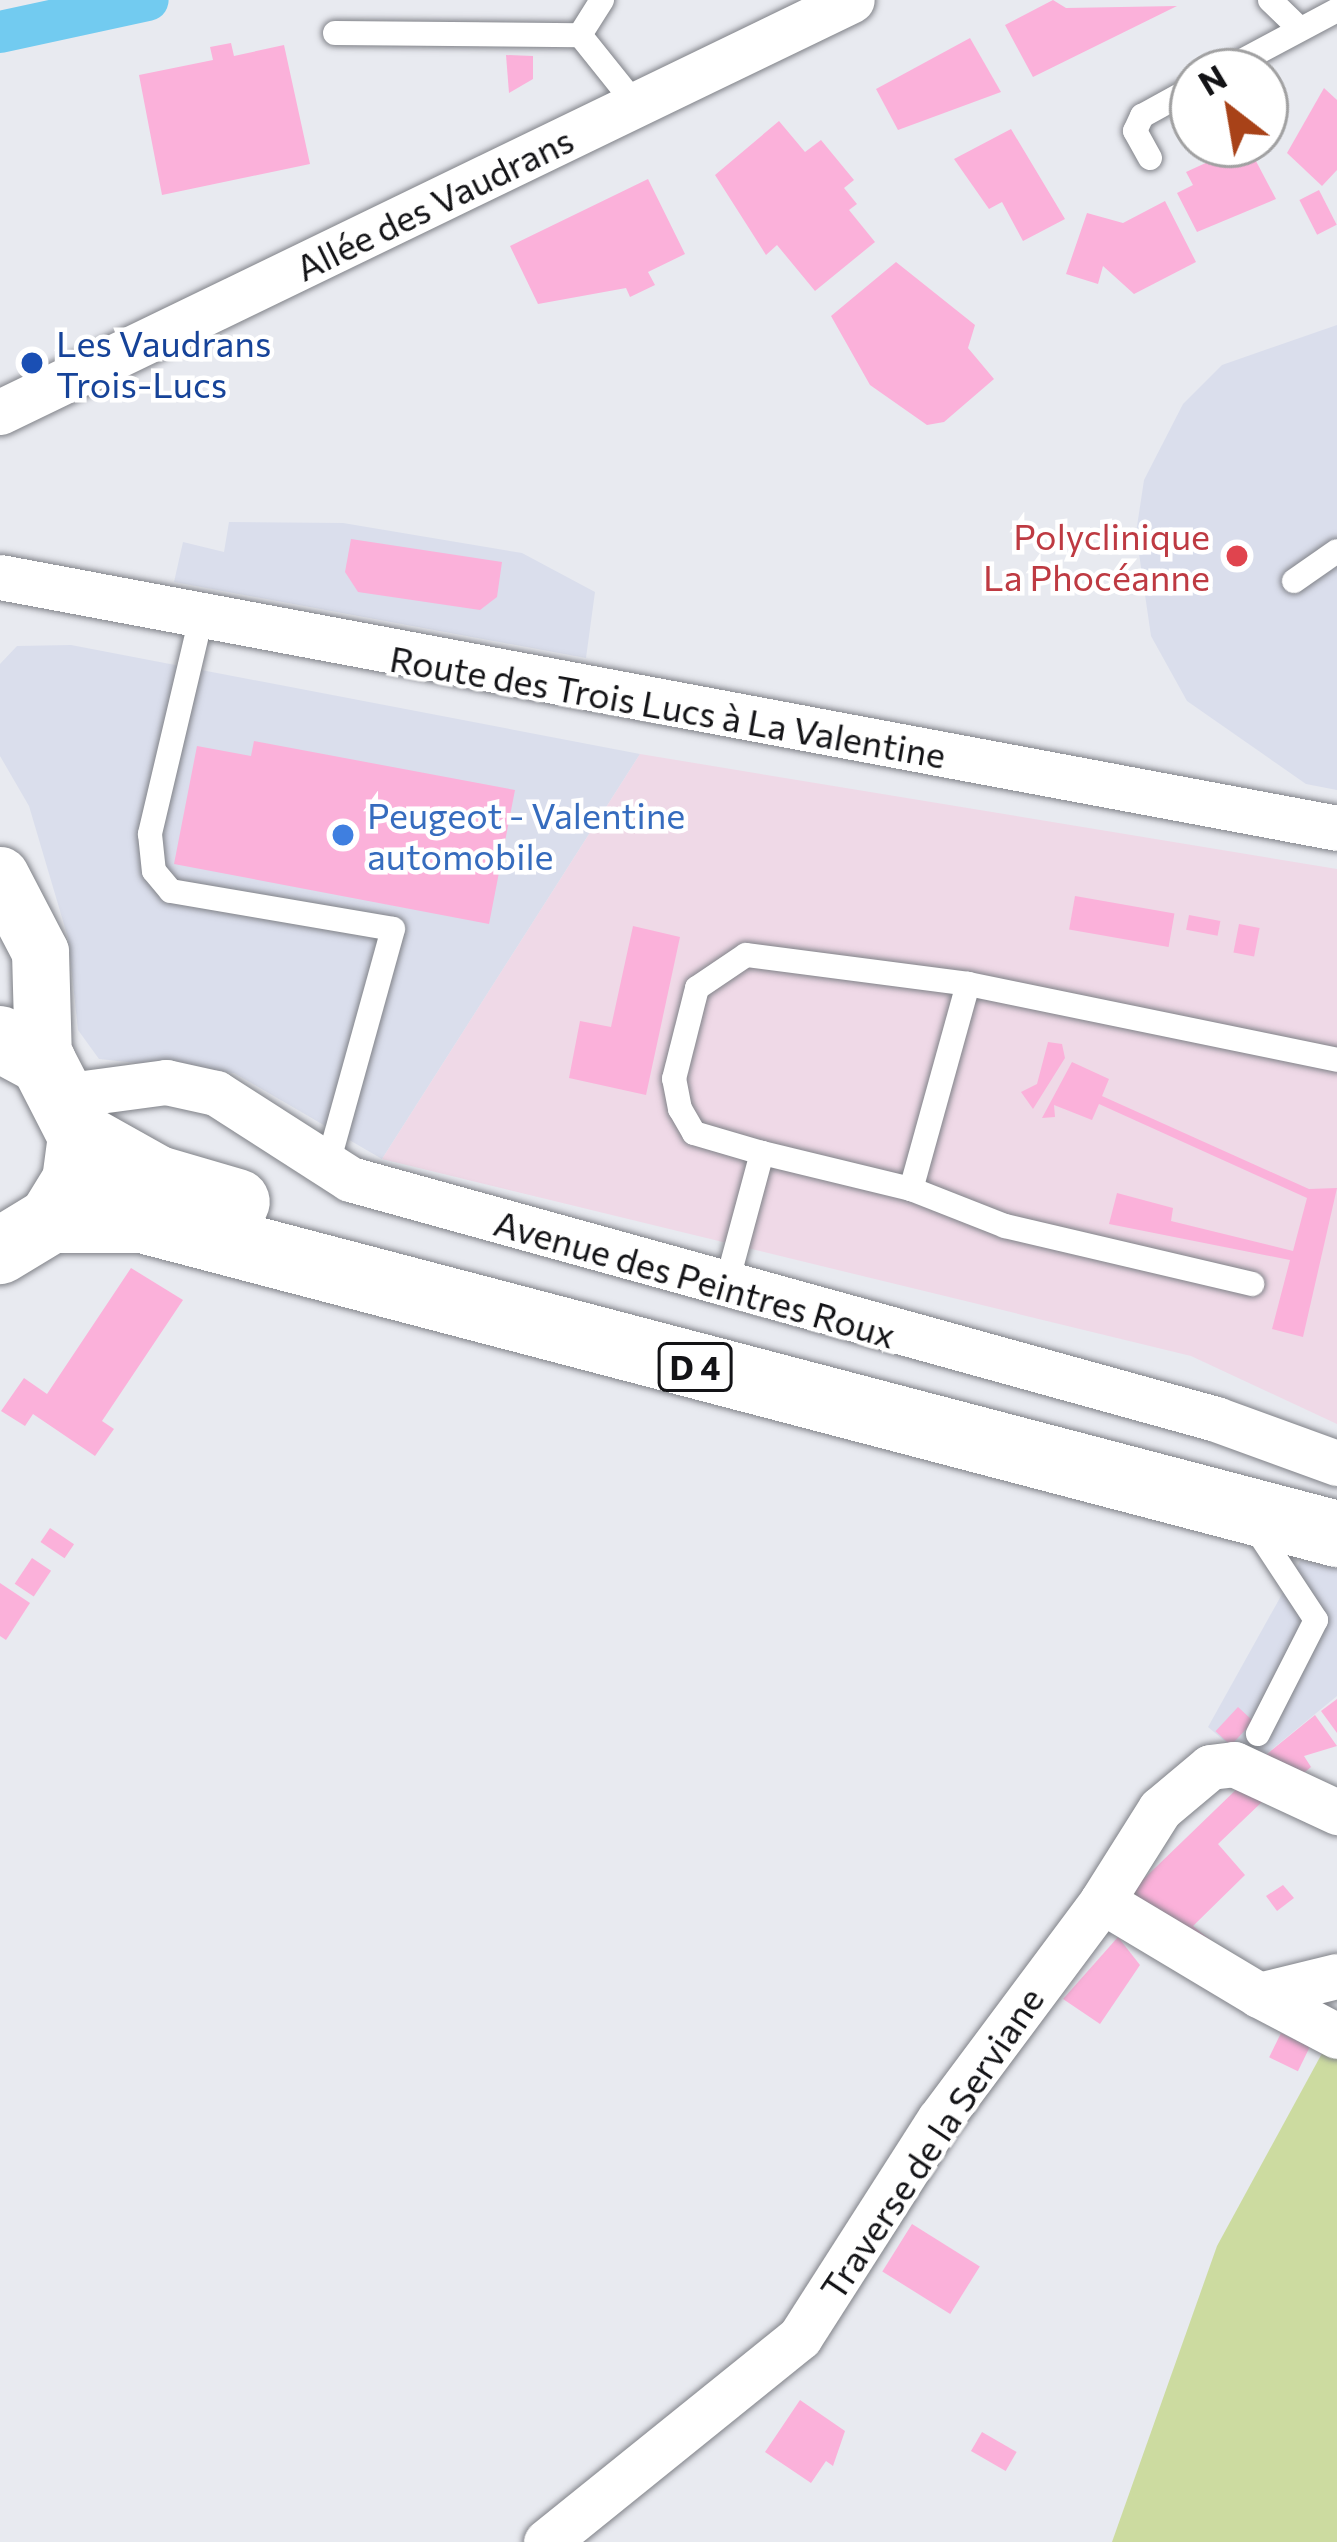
<!DOCTYPE html>
<meta charset="utf-8">
<style>
body{margin:0}
#map{position:relative;width:1337px;height:2542px;overflow:hidden;background:#e8eaf0;font-family:Commissioner,sans-serif}
div>[style]{position:absolute}
.built>*{inset:0;background:#dadeec}
.industrial>*{inset:0;background:#efd9e7}
.green>*{inset:0;background:#ccdba0}
.canal>*{height:42px;margin:-21px;padding:0 21px;transform-origin:21px;border-radius:21px;background:#72cbf0}
.building>*{inset:0;background:#fbb1da;transform-origin:0 0}
.roads{filter:drop-shadow(0 0 3px #808288) drop-shadow(0 0 3px #808288)}
.service>*{height:24px;margin:-12px;padding:0 12px;transform-origin:12px;border-radius:12px;background:#fff}
.minor>*{height:45px;margin:-22.5px;padding:0 22.5px;transform-origin:22.5px;border-radius:22.5px;background:#fff}
.tertiary>*{height:57px;margin:-28.5px;padding:0 28.5px;transform-origin:28.5px;border-radius:28.5px;background:#fff}
.primary>*{height:66px;margin:-33px;padding:0 33px;transform-origin:33px;border-radius:33px;background:#fff}
.dots>*{width:33px;height:33px;translate:-50% -50%;box-sizing:border-box;border:6px solid #fff;border-radius:50%}
span{translate:-50% -50%;white-space:nowrap;text-align:center;line-height:1.15;-webkit-text-stroke:9px #fff;paint-order:stroke}
.shield-label span{padding:3px 9px;background:#fff;border:3px solid;border-radius:9px;-webkit-text-stroke-width:0}
.shield-label{font-size:33px;color:#131316;font-weight:700}
.street-label{font-size:36px;color:#131316}
.transit-label{font-size:36px;color:#164399}
.left{translate:0 -50%;text-align:left}
.health-label{font-size:36px;color:#be3a42}
.right{translate:-100% -50%;text-align:right}
.shop-label{font-size:36px;color:#366cbe}
.north{position:absolute;left:1169px;top:48px;width:120px;height:120px;box-sizing:border-box;background:#fff;border:3px solid #a1a1a2;border-radius:50%;rotate:329deg;font-size:33px;font-weight:700;line-height:48px;text-align:center;color:#131316}
.north::after{content:'';display:block;margin:auto;width:42px;height:54px;background:#a84218;clip-path:polygon(50% 0,100% 100%,50% 72%,0 100%)}
</style>
<div id="map">
<div class="built">
<div style="clip-path:polygon(1337px 325px,1337px 790px,1306px 784px,1187px 701px,1151px 636px,1136px 533px,1144px 480px,1183px 404px,1222px 365px)"></div>
<div style="clip-path:polygon(229px 522px,343px 523px,522px 553px,595px 592px,586px 658px,174px 582px,183px 542px,224px 552px)"></div>
<div style="clip-path:polygon(71px 645px,640px 754px,382px 1159px,234px 1073px,99px 1059px,78px 1030px,68px 938px,29px 806px,0 756px,0 664px,17px 646px)"></div>
<div style="clip-path:polygon(1301px 1560px,1337px 1568px,1337px 1696px,1253px 1765px,1208px 1727px)"></div>
</div>
<div class="industrial">
<div style="clip-path:polygon(640px 754px,1337px 869px,1337px 1424px,1191px 1356px,382px 1159px)"></div>
</div>
<div class="green">
<div style="clip-path:polygon(1326px 2046px,1337px 2048px,1337px 2542px,1112px 2542px,1217px 2246px)"></div>
</div>
<div class="canal">
<div style="left:0;top:32px;width:151px;rotate:-12.2deg"></div>
</div>
<div class="building">
<div style="clip-path:polygon(1053px 0,1066px 8px,1177px 6px,1033px 77px,1005px 25px)"></div>
<div style="clip-path:polygon(970px 38px,1001px 92px,898px 130px,876px 89px)"></div>
<div style="clip-path:polygon(231px 43px,234px 56px,284px 45px,310px 164px,162px 195px,139px 75px,213px 60px,210px 47px)"></div>
<div style="clip-path:polygon(506px 55px,533px 56px,533px 79px,509px 93px)"></div>
<div style="clip-path:polygon(1324px 88px,1337px 100px,1337px 170px,1322px 186px,1287px 153px)"></div>
<div style="clip-path:polygon(779px 121px,805px 152px,821px 140px,854px 180px,844px 188px,857px 204px,849px 210px,875px 242px,815px 291px,777px 245px,766px 255px,715px 175px)"></div>
<div style="clip-path:polygon(1011px 129px,1065px 219px,1023px 241px,1002px 202px,989px 209px,954px 159px)"></div>
<div style="clip-path:polygon(1247px 144px,1276px 199px,1197px 232px,1177px 193px,1193px 185px,1186px 172px)"></div>
<div style="clip-path:polygon(648px 179px,685px 254px,648px 272px,655px 285px,630px 297px,626px 288px,538px 304px,510px 246px)"></div>
<div style="left:1319px;top:190px;width:39px;height:22px;rotate:63deg"></div>
<div style="clip-path:polygon(1165px 201px,1196px 262px,1134px 294px,1103px 266px,1098px 284px,1066px 274px,1087px 213px,1123px 223px)"></div>
<div style="clip-path:polygon(896px 262px,975px 325px,968px 348px,994px 379px,944px 422px,927px 425px,870px 385px,831px 316px)"></div>
<div style="clip-path:polygon(351px 539px,502px 562px,497px 597px,480px 610px,358px 592px,345px 572px)"></div>
<div style="clip-path:polygon(254px 741px,515px 790px,489px 924px,174px 864px,197px 746px,251px 756px)"></div>
<div style="left:1075px;top:896px;width:101px;height:34px;rotate:10deg"></div>
<div style="left:1189px;top:915px;width:32px;height:15px;rotate:11deg"></div>
<div style="left:1239px;top:924px;width:21px;height:29px;rotate:11deg"></div>
<div style="clip-path:polygon(633px 926px,680px 937px,646px 1095px,569px 1078px,580px 1021px,611px 1027px)"></div>
<div style="clip-path:polygon(1048px 1042px,1062px 1044px,1065px 1058px,1033px 1109px,1021px 1092px,1037px 1084px)"></div>
<div style="clip-path:polygon(1072px 1062px,1109px 1079px,1102px 1096px,1309px 1189px,1337px 1188px,1303px 1337px,1272px 1329px,1290px 1260px,1109px 1224px,1117px 1193px,1173px 1208px,1171px 1221px,1293px 1251px,1307px 1198px,1099px 1104px,1092px 1120px,1054px 1105px,1055px 1117px,1042px 1118px)"></div>
<div style="clip-path:polygon(131px 1268px,183px 1300px,102px 1421px,114px 1429px,95px 1456px,33px 1414px,25px 1426px,1px 1411px,24px 1378px,47px 1394px)"></div>
<div style="left:50px;top:1528px;width:29px;height:17px;rotate:34deg"></div>
<div style="left:32px;top:1558px;width:23px;height:31px;rotate:34deg"></div>
<div style="clip-path:polygon(0 1583px,30px 1603px,6px 1640px,0 1636px)"></div>
<div style="clip-path:polygon(1337px 1699px,1337px 1733px,1321px 1711px)"></div>
<div style="left:1238px;top:1707px;width:21px;height:33px;rotate:43deg"></div>
<div style="clip-path:polygon(1315px 1715px,1337px 1746px,1304px 1756px,1311px 1767px,1293px 1782px,1256px 1763px)"></div>
<div style="clip-path:polygon(1245px 1781px,1264px 1800px,1218px 1844px,1245px 1875px,1193px 1926px,1218px 1946px,1126px 1896px)"></div>
<div style="clip-path:polygon(1283px 1885px,1294px 1898px,1277px 1911px,1266px 1896px)"></div>
<div style="clip-path:polygon(1118px 1937px,1140px 1965px,1100px 2024px,1063px 1999px)"></div>
<div style="left:1281px;top:2033px;width:32px;height:27px;rotate:26deg"></div>
<div style="left:912px;top:2224px;width:80px;height:56px;rotate:32deg"></div>
<div style="clip-path:polygon(800px 2400px,845px 2431px,833px 2466px,826px 2461px,811px 2483px,765px 2452px)"></div>
<div style="left:982px;top:2432px;width:40px;height:22px;rotate:30deg"></div>
</div>
<div class="roads">
<div class="service">
<div style="left:602px;top:0;width:41px;rotate:122.2deg"></div>
<div style="left:580px;top:35px;width:90px;rotate:51.3deg"></div>
<div style="left:1270px;top:0;width:40px;rotate:44deg"></div>
<div style="left:335px;top:33px;width:245px;rotate:0.5deg"></div>
<div style="left:1221px;top:72px;width:132px;rotate:-28.1deg"></div>
<div style="left:1150px;top:158px;width:31px;rotate:-119deg"></div>
<div style="left:1135px;top:131px;width:17px;rotate:-65deg"></div>
<div style="left:1142px;top:116px;width:58px;rotate:-28.8deg"></div>
<div style="left:1294px;top:581px;width:52px;rotate:-34.9deg"></div>
<div style="left:200px;top:622px;width:218px;rotate:103.3deg"></div>
<div style="left:150px;top:834px;width:37px;rotate:84deg"></div>
<div style="left:154px;top:871px;width:26px;rotate:50deg"></div>
<div style="left:171px;top:891px;width:225px;rotate:9.7deg"></div>
<div style="left:393px;top:929px;width:247px;rotate:105.5deg"></div>
<div style="left:968px;top:984px;width:377px;rotate:11.6deg"></div>
<div style="left:911px;top:1189px;width:101px;rotate:21.5deg"></div>
<div style="left:1005px;top:1226px;width:254px;rotate:13.2deg"></div>
<div style="left:725px;top:1290px;width:142px;rotate:-74.9deg"></div>
<div style="left:762px;top:1153px;width:71px;rotate:-163.6deg"></div>
<div style="left:694px;top:1133px;width:28px;rotate:-120deg"></div>
<div style="left:680px;top:1109px;width:31px;rotate:-101deg"></div>
<div style="left:674px;top:1079px;width:94px;rotate:-75.8deg"></div>
<div style="left:697px;top:988px;width:59px;rotate:-34deg"></div>
<div style="left:746px;top:955px;width:224px;rotate:7.4deg"></div>
<div style="left:968px;top:984px;width:213px;rotate:105.5deg"></div>
<div style="left:911px;top:1189px;width:153px;rotate:-166.4deg"></div>
<div style="left:1250px;top:1520px;width:120px;rotate:56.6deg"></div>
<div style="left:1316px;top:1620px;width:128px;rotate:117deg"></div>
</div>
<div class="minor">
<div style="left:0;top:412px;width:946px;rotate:-25.81deg"></div>
<div style="left:0;top:577px;width:1360px;rotate:10.63deg"></div>
<div style="left:69px;top:1095px;width:98px;rotate:-7.6deg"></div>
<div style="left:166px;top:1082px;width:51px;rotate:12.4deg"></div>
<div style="left:216px;top:1093px;width:159px;rotate:32.7deg"></div>
<div style="left:350px;top:1179px;width:899px;rotate:15.49deg"></div>
<div style="left:1216px;top:1419px;width:129px;rotate:20deg"></div>
<div style="left:1102px;top:1901px;width:109px;rotate:-57.8deg"></div>
<div style="left:1160px;top:1809px;width:65px;rotate:-40deg"></div>
<div style="left:1210px;top:1767px;width:24px;rotate:-7deg"></div>
<div style="left:1234px;top:1764px;width:114px;rotate:25deg"></div>
<div style="left:1259px;top:1995px;width:88px;rotate:27.7deg"></div>
<div style="left:546px;top:2542px;width:326px;rotate:-38.9deg"></div>
<div style="left:800px;top:2337px;width:258px;rotate:-57.4deg"></div>
<div style="left:939px;top:2120px;width:273px;rotate:-53.3deg"></div>
<div style="left:1102px;top:1901px;width:183px;rotate:30.9deg"></div>
<div style="left:1259px;top:1995px;width:80px;rotate:-13.7deg"></div>
</div>
<div class="tertiary">
<div style="left:0;top:875px;width:87px;rotate:62.5deg"></div>
<div style="left:40px;top:952px;width:110px;rotate:88.4deg"></div>
</div>
<div class="primary">
<div style="left:0;top:1039px;width:49px;rotate:28.1deg"></div>
<div style="left:43px;top:1062px;width:83px;rotate:62.8deg"></div>
<div style="left:81px;top:1136px;width:45px;rotate:97.6deg"></div>
<div style="left:75px;top:1181px;width:46px;rotate:121.6deg"></div>
<div style="left:51px;top:1220px;width:60px;rotate:148.7deg"></div>
<div style="left:81px;top:1136px;width:88px;rotate:29.2deg"></div>
<div style="left:158px;top:1179px;width:82px;rotate:16.2deg"></div>
<div style="left:51px;top:1220px;width:91px"></div>
<div style="left:142px;top:1220px;width:1236px;rotate:14.72deg"></div>
</div>
</div>
<div class="dots">
<div style="left:32px;top:363px;background:#1a4fb4"></div>
<div style="left:1237px;top:556px;background:#e0444e"></div>
<div style="left:343px;top:835px;background:#3f7fe0"></div>
</div>
<div class="shield-label">
<span style="left:695px;top:1367px">D 4</span>
</div>
<div class="street-label">
<span style="left:434px;top:203px;rotate:-26deg">Allée des Vaudrans</span>
<span style="left:668px;top:706px;rotate:10deg">Route des Trois Lucs à La Valentine</span>
<span style="left:695px;top:1278px;rotate:16deg">Avenue des Peintres Roux</span>
<span style="left:931px;top:2143px;rotate:-56deg">Traverse de la Serviane</span>
</div>
<div class="transit-label">
<span class="left" style="left:56px;top:363px">Les Vaudrans<br>Trois-Lucs</span>
</div>
<div class="health-label">
<span class="right" style="left:1210px;top:556px">Polyclinique<br>La Phocéanne</span>
</div>
<div class="shop-label">
<span class="left" style="left:367px;top:835px">Peugeot - Valentine<br>automobile</span>
</div>
<div class="north">N</div>
</div>
